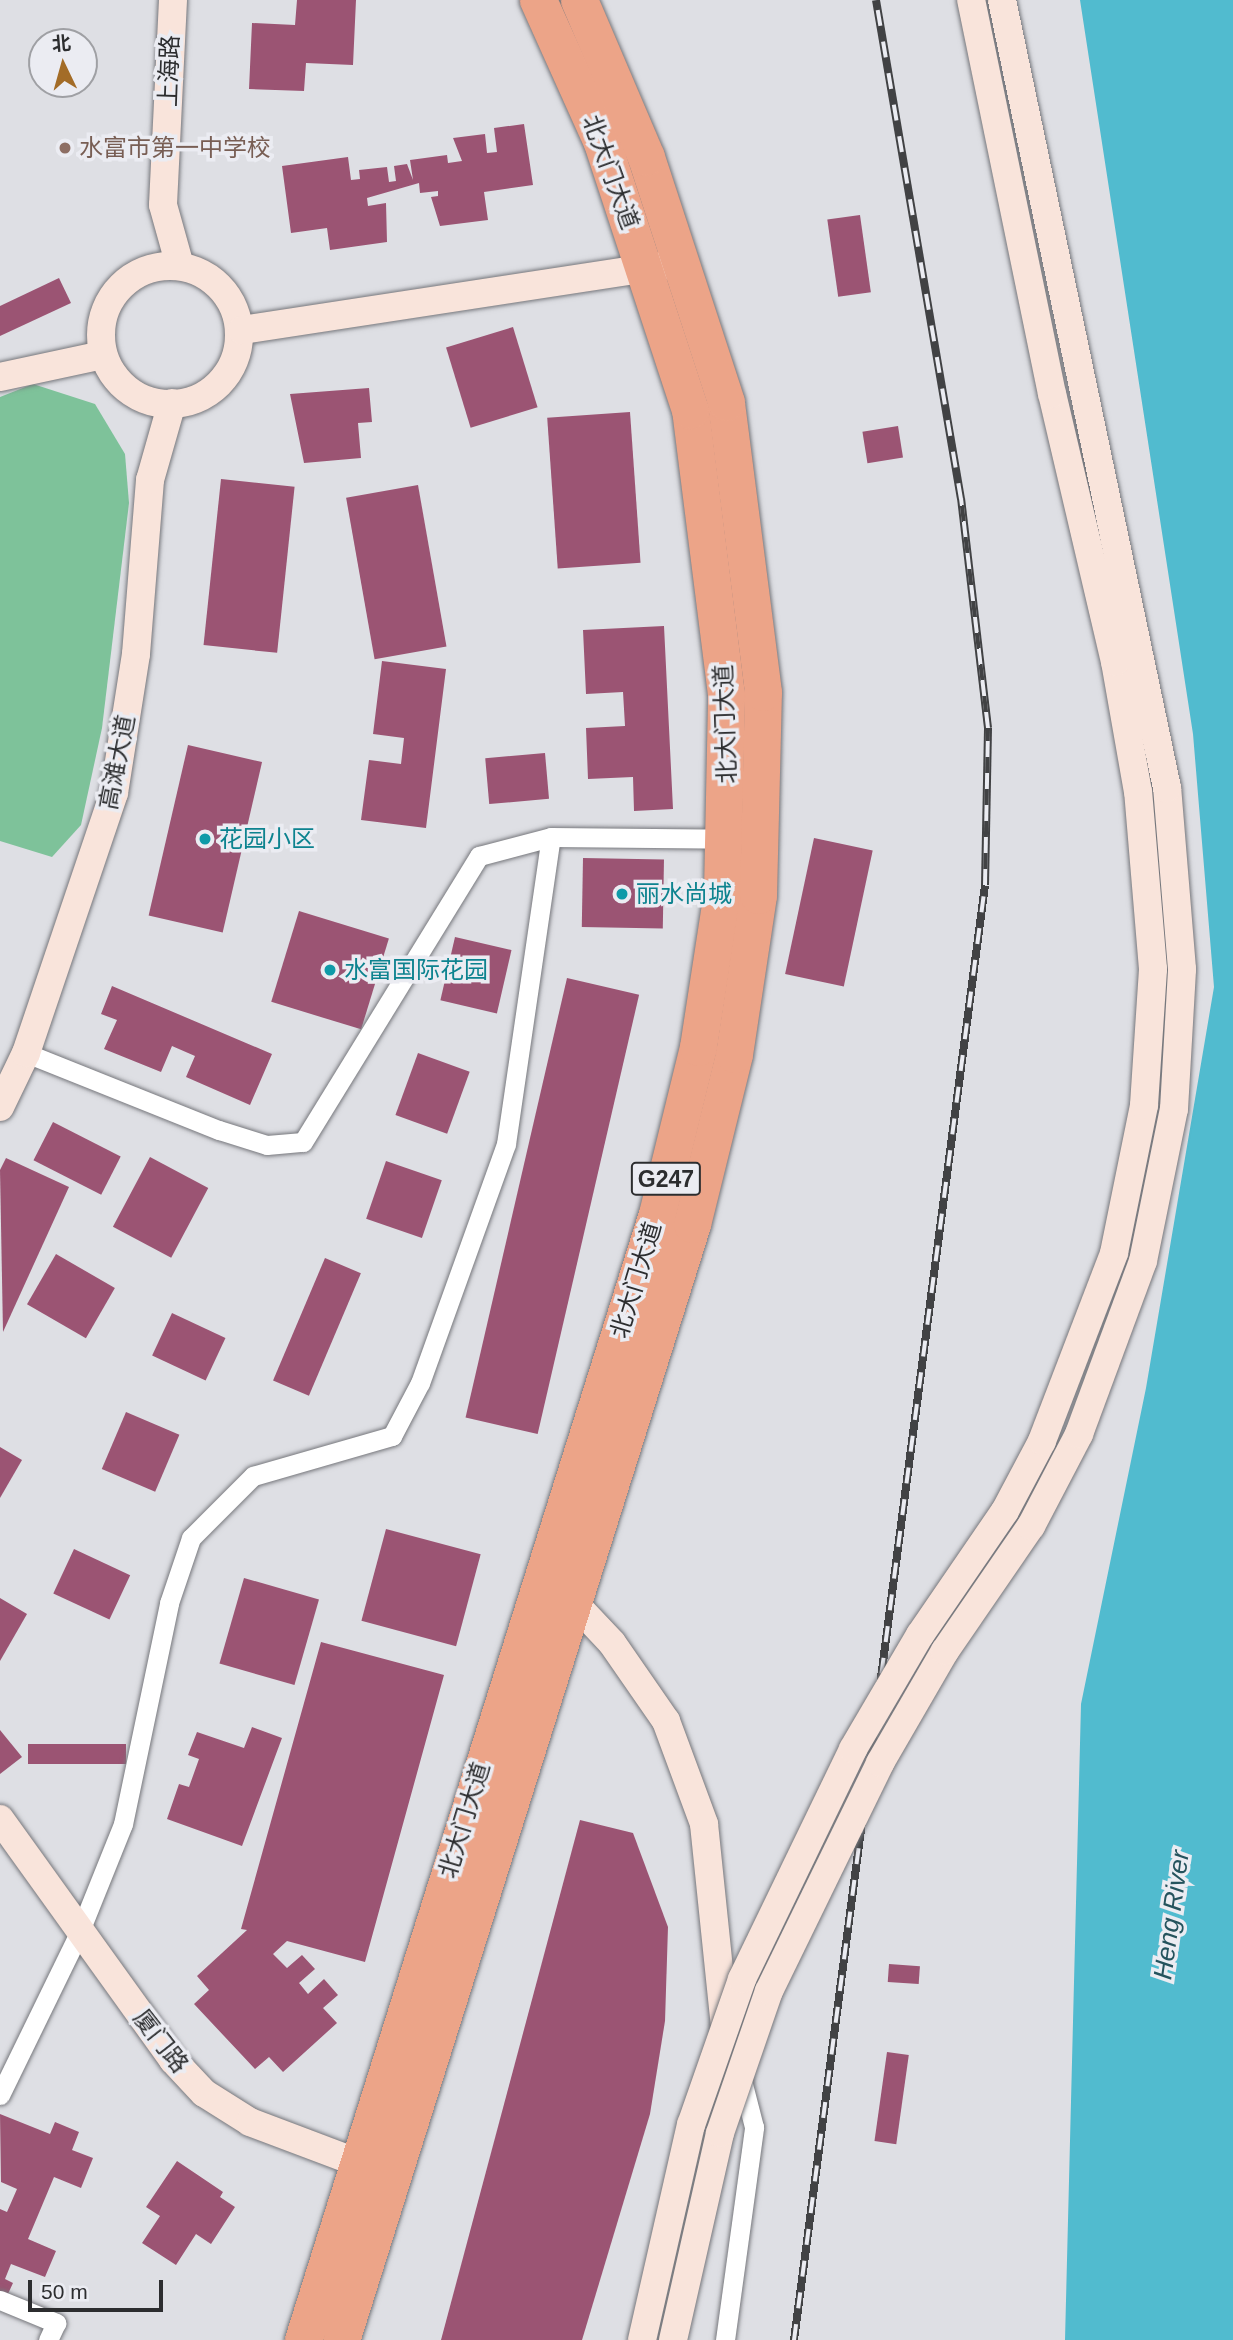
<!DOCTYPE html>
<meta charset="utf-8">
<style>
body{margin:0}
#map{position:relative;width:1233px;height:2340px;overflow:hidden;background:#dedfe4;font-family:Arial,"Noto Sans SC",sans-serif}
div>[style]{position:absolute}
.green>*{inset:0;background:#7ec29a}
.water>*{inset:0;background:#51bbcf}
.building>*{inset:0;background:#9b5473;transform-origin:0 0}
.roads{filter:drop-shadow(0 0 2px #76777c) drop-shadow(0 0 2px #76777c)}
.street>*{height:19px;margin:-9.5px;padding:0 9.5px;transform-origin:9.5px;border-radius:9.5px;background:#fff}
.secondary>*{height:28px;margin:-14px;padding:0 14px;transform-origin:14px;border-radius:14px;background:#f9e4db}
.secondary>.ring{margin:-14px;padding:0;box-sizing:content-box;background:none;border:28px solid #f9e4db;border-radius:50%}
.highway>*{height:37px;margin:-18.5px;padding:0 18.5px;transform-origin:18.5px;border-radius:18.5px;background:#eca488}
.rail>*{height:8px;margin-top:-4px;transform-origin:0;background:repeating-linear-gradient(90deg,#ebecf2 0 16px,#414244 0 32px);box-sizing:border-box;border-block:2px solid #414244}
.bridges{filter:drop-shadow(0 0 2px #76777c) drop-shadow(0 0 2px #76777c)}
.secondary-bridge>*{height:28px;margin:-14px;padding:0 14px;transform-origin:14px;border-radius:14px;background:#f9e4db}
.dots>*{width:19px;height:19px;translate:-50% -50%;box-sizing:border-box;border:4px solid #ebecf2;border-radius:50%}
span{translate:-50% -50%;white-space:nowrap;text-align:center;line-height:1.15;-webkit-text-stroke:7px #ebecf2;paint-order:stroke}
.shield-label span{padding:2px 5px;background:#ebecf2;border:2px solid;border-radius:5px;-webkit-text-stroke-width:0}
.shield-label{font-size:23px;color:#2c2d2f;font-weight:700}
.street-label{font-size:24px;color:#2c2d2f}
.education-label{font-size:24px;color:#785e54}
.left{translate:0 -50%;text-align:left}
.culture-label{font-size:24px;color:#0d838f}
.water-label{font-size:26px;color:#25535d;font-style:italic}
.north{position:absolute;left:28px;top:28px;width:70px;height:70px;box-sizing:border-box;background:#ebecf2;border:2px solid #9fa0a4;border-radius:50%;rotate:355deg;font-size:19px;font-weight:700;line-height:28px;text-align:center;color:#2c2d2f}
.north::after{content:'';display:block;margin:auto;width:24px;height:32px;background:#a36c27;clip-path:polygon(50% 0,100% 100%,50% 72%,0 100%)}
.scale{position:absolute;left:28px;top:2280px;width:135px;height:32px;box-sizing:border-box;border:4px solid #2c2d2f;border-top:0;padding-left:9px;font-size:21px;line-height:24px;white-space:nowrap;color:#2c2d2f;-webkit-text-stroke:5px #ebecf2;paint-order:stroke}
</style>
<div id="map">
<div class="green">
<div style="clip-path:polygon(33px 384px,95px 404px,125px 454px,129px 503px,102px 728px,81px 825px,52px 857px,0 841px,0 397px)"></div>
</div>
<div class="water">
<div style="clip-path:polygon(1080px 0,1233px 0,1233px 2340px,1065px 2340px,1081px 1704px,1146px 1388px,1214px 987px,1193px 734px)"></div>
</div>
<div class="building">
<div style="clip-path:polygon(297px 0,356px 0,353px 65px,306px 63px,304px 91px,249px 89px,252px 23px,295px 25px)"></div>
<div style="clip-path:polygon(524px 124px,533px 185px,484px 192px,488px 220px,440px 226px,431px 197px,438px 196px,438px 191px,420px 193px,419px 183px,367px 198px,368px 206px,386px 203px,387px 242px,330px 250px,327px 228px,291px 233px,282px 166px,348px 157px,351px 180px,360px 179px,359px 170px,387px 167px,389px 182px,396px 181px,394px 166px,407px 164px,413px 180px,410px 160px,447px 155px,448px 163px,462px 161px,453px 138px,485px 134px,487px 153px,497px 152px,494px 128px)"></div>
<div style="left:860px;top:215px;width:78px;height:33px;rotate:82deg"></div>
<div style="clip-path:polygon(59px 278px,71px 303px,0 336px,0 306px)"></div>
<div style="left:513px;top:327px;width:84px;height:70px;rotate:73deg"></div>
<div style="clip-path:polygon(369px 388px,372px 422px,358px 423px,361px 458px,304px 463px,290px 394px)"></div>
<div style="left:630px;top:412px;width:151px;height:83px;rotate:86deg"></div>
<div style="left:898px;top:426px;width:32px;height:36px;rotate:81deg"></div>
<div style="left:221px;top:479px;width:74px;height:167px;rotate:6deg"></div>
<div style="left:418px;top:485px;width:164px;height:73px;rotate:80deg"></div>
<div style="clip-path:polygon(664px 626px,673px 809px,634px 811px,633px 777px,588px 779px,586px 728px,625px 726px,623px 692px,586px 694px,583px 630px)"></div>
<div style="clip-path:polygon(382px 661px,446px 669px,426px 828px,361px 820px,369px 760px,401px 764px,404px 738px,373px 734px)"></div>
<div style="left:188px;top:745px;width:76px;height:175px;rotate:13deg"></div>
<div style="left:545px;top:753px;width:46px;height:60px;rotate:85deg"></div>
<div style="left:814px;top:838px;width:60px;height:139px;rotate:12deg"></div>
<div style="left:583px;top:858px;width:81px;height:69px;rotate:1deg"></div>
<div style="left:299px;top:911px;width:94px;height:95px;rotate:17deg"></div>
<div style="left:455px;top:937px;width:58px;height:65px;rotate:13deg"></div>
<div style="left:567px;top:978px;width:74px;height:451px;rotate:13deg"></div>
<div style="clip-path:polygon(112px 986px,272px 1054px,250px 1105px,186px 1077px,195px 1056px,172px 1046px,161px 1072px,104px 1049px,117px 1020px,101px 1014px)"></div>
<div style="left:418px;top:1053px;width:55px;height:66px;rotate:20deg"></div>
<div style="left:53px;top:1122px;width:76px;height:43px;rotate:27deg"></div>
<div style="left:150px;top:1157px;width:66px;height:79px;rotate:28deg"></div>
<div style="clip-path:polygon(6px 1158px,69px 1187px,3px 1332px,0 1170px)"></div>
<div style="left:386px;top:1161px;width:59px;height:61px;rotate:19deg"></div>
<div style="left:56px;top:1254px;width:68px;height:58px;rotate:30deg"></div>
<div style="left:325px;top:1258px;width:39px;height:133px;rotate:23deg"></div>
<div style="left:172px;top:1313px;width:59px;height:47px;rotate:25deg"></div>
<div style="left:126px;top:1412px;width:58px;height:62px;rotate:23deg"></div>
<div style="clip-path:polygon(0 1447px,22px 1460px,0 1498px)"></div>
<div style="left:386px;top:1529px;width:98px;height:95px;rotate:15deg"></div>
<div style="left:74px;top:1549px;width:62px;height:49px;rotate:25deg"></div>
<div style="left:244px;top:1578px;width:78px;height:89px;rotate:16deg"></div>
<div style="clip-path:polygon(0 1598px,27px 1614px,0 1661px)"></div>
<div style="clip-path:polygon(321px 1642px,444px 1675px,365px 1962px,287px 1941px,273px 1954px,287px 1968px,302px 1955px,315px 1969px,299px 1983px,308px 1994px,324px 1979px,338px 1995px,323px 2008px,337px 2023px,283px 2072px,269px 2057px,255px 2069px,194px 2004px,209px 1990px,197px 1976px,247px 1930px,241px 1929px)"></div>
<div style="clip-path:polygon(252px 1727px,282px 1738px,242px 1846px,167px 1819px,179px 1784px,189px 1787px,199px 1759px,188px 1755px,197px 1732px,244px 1748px)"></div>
<div style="clip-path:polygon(0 1730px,22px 1757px,0 1774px)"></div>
<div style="left:126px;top:1744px;width:20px;height:98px;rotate:90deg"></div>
<div style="clip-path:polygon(580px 1820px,633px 1833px,668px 1927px,665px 2021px,650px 2114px,582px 2340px,441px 2340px)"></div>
<div style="left:889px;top:1964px;width:31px;height:18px;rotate:4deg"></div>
<div style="left:887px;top:2052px;width:22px;height:90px;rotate:8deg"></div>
<div style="clip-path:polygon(0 2114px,50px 2134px,55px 2122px,79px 2132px,72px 2150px,93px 2158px,81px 2188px,54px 2177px,28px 2239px,56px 2251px,45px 2277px,11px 2264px,5px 2279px,13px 2283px,7px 2296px,0 2293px,0 2209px,7px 2212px,17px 2189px,1px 2182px)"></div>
<div style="clip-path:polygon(177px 2161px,223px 2192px,220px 2197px,235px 2207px,211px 2244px,196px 2234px,176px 2265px,142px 2243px,160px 2216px,146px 2207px)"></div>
</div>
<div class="roads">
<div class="street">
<div style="left:26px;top:1053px;width:208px;rotate:21.8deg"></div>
<div style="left:219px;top:1130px;width:50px;rotate:17.4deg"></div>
<div style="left:267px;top:1145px;width:36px;rotate:-5deg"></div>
<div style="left:303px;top:1142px;width:336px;rotate:-58.4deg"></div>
<div style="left:479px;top:856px;width:74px;rotate:-14.8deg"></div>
<div style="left:551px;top:837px;width:179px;rotate:0.6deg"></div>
<div style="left:0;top:2095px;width:182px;rotate:-64deg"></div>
<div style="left:80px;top:1931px;width:115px;rotate:-68.1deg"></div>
<div style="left:123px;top:1824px;width:226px;rotate:-78.2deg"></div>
<div style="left:169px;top:1603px;width:69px;rotate:-71.3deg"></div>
<div style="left:191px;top:1538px;width:88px;rotate:-45deg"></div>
<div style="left:253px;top:1476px;width:145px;rotate:-16.1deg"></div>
<div style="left:392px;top:1436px;width:60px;rotate:-62.2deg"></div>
<div style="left:420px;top:1383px;width:254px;rotate:-70.2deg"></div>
<div style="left:506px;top:1144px;width:310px;rotate:-81.7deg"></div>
<div style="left:0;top:2300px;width:61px;rotate:22.3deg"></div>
<div style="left:56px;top:2323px;width:19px;rotate:115deg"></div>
<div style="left:725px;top:2340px;width:215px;rotate:-82.2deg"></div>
<div style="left:754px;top:2127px;width:108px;rotate:-104.4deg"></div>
</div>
<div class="secondary">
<div style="left:173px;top:0;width:205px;rotate:92.8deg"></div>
<div style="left:163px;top:205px;width:63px;rotate:74.4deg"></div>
<div class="ring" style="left:101px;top:266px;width:110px;height:110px"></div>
<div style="left:242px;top:330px;width:425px;rotate:-8.7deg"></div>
<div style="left:0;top:377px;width:105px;rotate:-12.1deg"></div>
<div style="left:0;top:1107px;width:60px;rotate:-64.3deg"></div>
<div style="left:26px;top:1053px;width:274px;rotate:-71.3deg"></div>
<div style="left:114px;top:793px;width:141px;rotate:-81deg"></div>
<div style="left:136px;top:654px;width:175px;rotate:-85.4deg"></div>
<div style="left:150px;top:480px;width:80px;rotate:-74.1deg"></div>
<div style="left:563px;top:1591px;width:71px;rotate:46.7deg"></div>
<div style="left:612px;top:1643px;width:95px;rotate:55.3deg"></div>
<div style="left:666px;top:1721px;width:110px;rotate:69.7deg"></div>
<div style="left:704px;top:1824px;width:204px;rotate:84.1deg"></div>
<div style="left:0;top:1819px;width:297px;rotate:54.3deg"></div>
<div style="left:173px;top:2060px;width:45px;rotate:46.8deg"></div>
<div style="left:204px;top:2093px;width:54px;rotate:32.2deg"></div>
<div style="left:250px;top:2122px;width:136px;rotate:20.7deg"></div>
<div style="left:705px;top:2155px;width:85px;rotate:-81.2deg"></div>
</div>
<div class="highway">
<div style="left:303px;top:2340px;width:1180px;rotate:-72.55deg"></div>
<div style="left:657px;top:1214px;width:172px;rotate:-76.2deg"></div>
<div style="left:698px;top:1047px;width:157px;rotate:-81.2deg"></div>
<div style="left:722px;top:892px;width:198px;rotate:-88.8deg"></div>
<div style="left:726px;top:694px;width:286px;rotate:-97.2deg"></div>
<div style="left:690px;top:410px;width:284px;rotate:-108.2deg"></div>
<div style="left:601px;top:140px;width:154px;rotate:-114.2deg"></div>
<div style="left:341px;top:2340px;width:1170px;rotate:-72.54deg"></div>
<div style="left:692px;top:1224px;width:175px;rotate:-76.1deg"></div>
<div style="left:734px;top:1054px;width:161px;rotate:-81.4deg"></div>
<div style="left:758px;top:895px;width:203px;rotate:-88.6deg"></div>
<div style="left:763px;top:692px;width:292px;rotate:-97.3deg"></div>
<div style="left:726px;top:402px;width:258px;rotate:-108.1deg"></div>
<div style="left:646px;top:157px;width:171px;rotate:-113.1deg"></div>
</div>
</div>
<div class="rail">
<div style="left:794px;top:2340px;width:1467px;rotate:-82.52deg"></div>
<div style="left:985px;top:885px;width:157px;rotate:-88.9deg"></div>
<div style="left:988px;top:728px;width:231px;rotate:-96.7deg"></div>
<div style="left:961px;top:499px;width:506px;rotate:-99.67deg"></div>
</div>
<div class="bridges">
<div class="secondary-bridge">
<div style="left:642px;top:2340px;width:221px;rotate:-77.2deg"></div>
<div style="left:691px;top:2125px;width:155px;rotate:-70.7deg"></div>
<div style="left:742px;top:1979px;width:255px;rotate:-64.2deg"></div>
<div style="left:853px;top:1749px;width:132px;rotate:-59.6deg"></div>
<div style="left:920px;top:1635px;width:150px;rotate:-55.6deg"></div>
<div style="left:1005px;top:1511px;width:79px;rotate:-62.1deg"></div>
<div style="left:1042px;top:1441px;width:201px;rotate:-69deg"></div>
<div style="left:1114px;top:1253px;width:151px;rotate:-78.5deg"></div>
<div style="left:1144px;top:1105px;width:136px;rotate:-86.2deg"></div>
<div style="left:1153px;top:969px;width:178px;rotate:-94.8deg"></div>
<div style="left:1138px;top:792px;width:132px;rotate:-100deg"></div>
<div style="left:1115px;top:662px;width:275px;rotate:-103.2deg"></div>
<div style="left:1052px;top:394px;width:402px;rotate:-101.6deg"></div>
<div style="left:673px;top:2340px;width:212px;rotate:-77.2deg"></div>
<div style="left:720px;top:2133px;width:150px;rotate:-71deg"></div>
<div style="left:769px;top:1991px;width:254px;rotate:-64deg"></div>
<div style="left:880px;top:1763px;width:129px;rotate:-59.9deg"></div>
<div style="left:945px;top:1651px;width:152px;rotate:-55.5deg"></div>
<div style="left:1031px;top:1526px;width:104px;rotate:-62.4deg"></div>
<div style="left:1079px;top:1434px;width:184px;rotate:-69.7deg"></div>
<div style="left:1143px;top:1261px;width:155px;rotate:-78.5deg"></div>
<div style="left:1174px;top:1109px;width:140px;rotate:-86.7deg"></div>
<div style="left:1182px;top:969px;width:182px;rotate:-94.7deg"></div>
<div style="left:1167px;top:788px;width:805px;rotate:-101.83deg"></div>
</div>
</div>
<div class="dots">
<div style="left:65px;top:148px;background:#8d6e63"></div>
<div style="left:205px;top:839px;background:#0f9aa8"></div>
<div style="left:622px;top:894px;background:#0f9aa8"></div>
<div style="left:330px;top:970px;background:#0f9aa8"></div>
</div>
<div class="shield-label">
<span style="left:666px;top:1179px">G247</span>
</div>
<div class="street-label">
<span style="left:169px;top:71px;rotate:-88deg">上海路</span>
<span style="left:611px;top:172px;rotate:70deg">北大门大道</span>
<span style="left:725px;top:724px;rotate:-92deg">北大门大道</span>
<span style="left:117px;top:762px;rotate:-79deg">高滩大道</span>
<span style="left:636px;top:1280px;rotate:-73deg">北大门大道</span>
<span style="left:464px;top:1820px;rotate:-73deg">北大门大道</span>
<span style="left:161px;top:2041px;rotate:52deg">厦门路</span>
</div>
<div class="education-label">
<span class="left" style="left:79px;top:148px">水富市第一中学校</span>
</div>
<div class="culture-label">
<span class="left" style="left:219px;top:839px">花园小区</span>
<span class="left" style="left:636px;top:894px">丽水尚城</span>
<span class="left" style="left:344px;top:970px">水富国际花园</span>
</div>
<div class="water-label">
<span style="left:1172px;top:1915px;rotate:-82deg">Heng River</span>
</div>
<div class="north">北</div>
<div class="scale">50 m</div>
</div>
